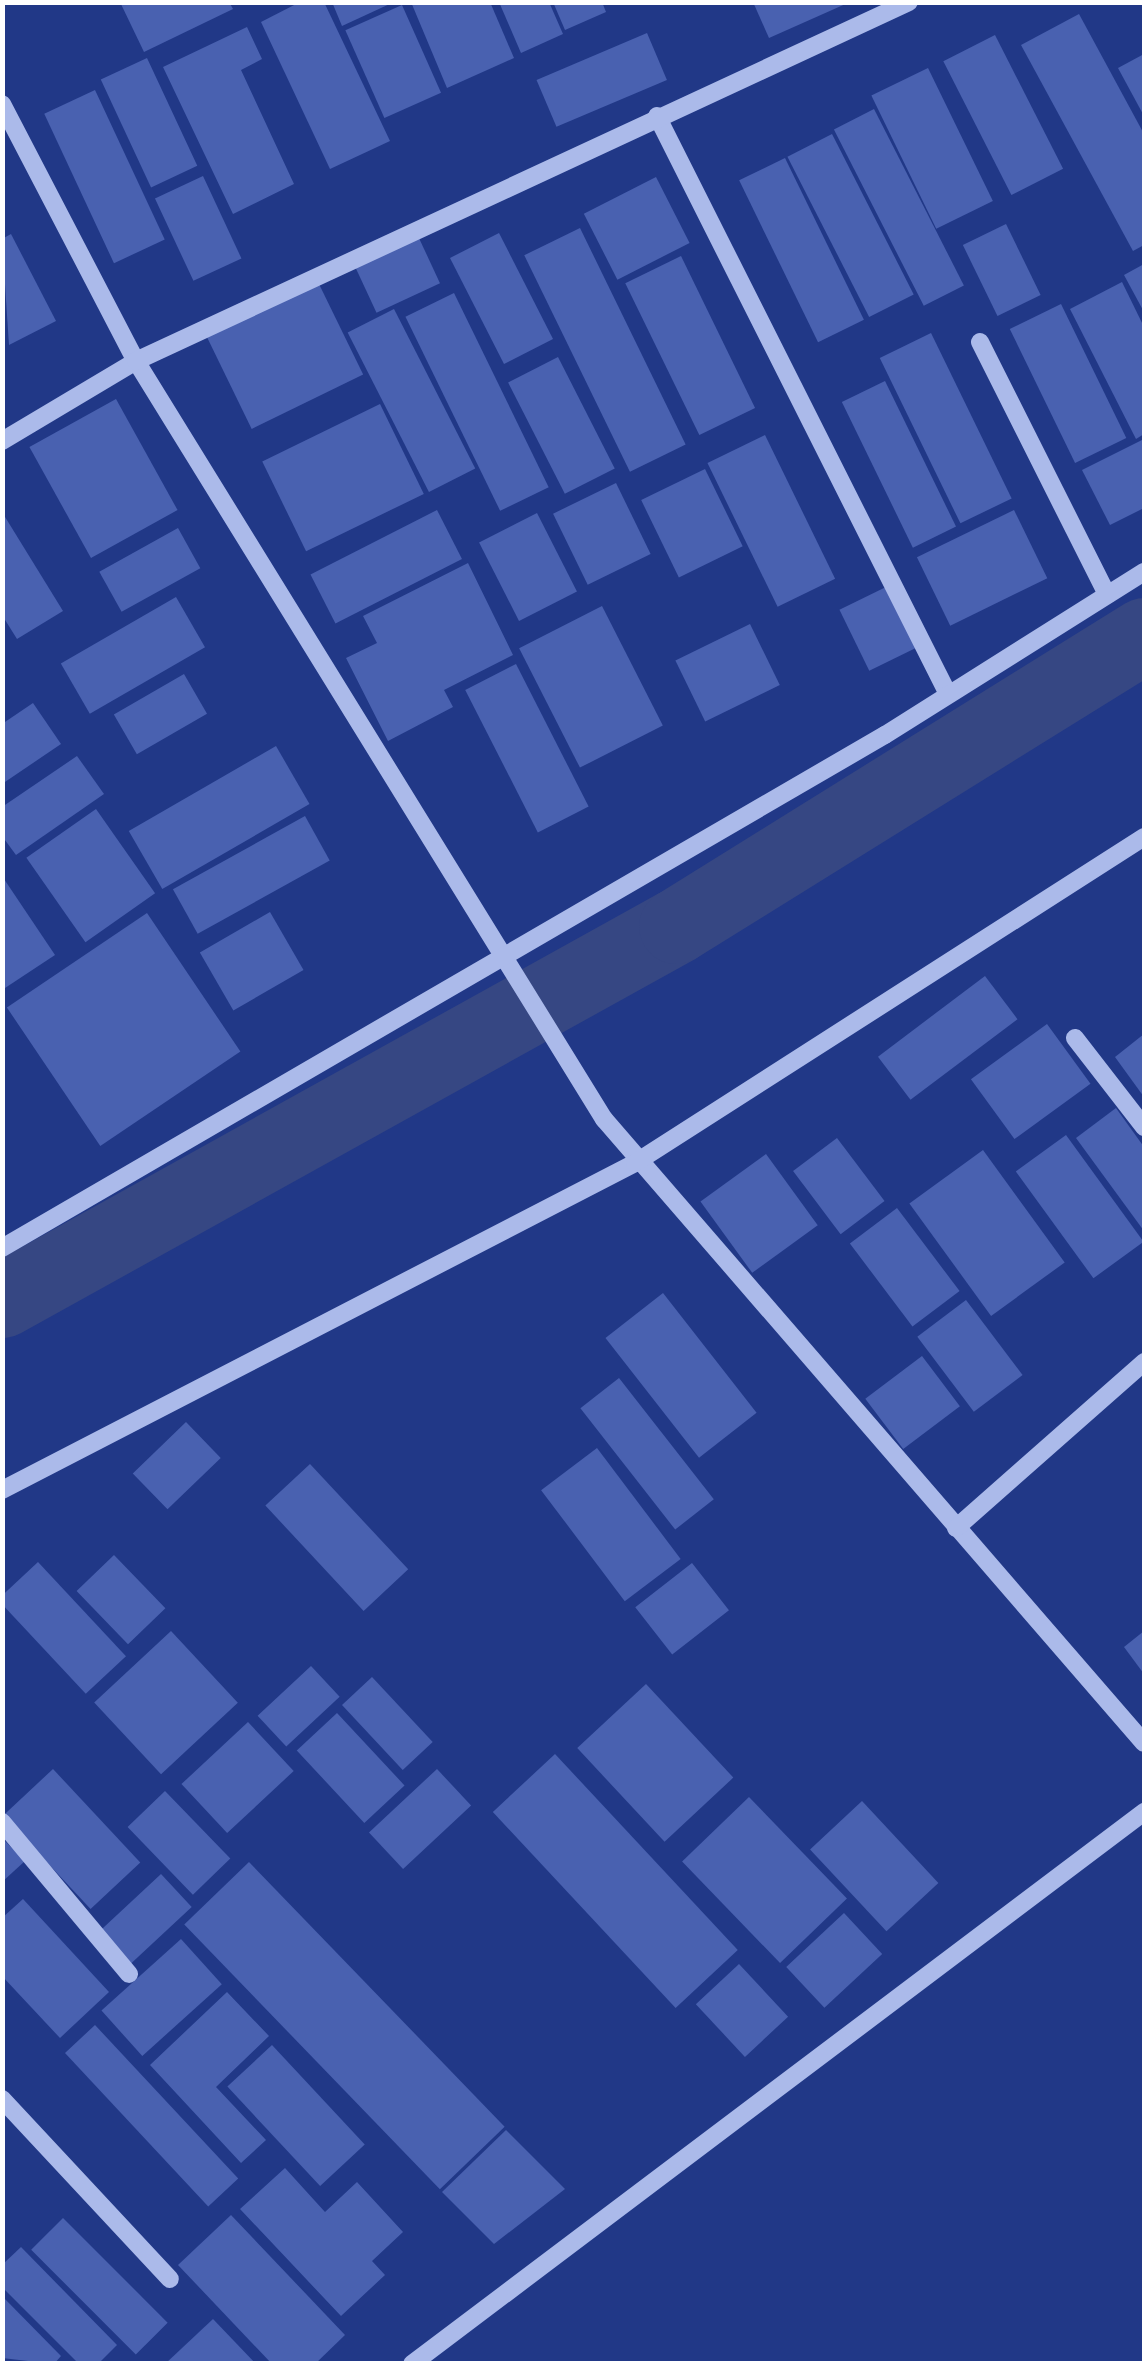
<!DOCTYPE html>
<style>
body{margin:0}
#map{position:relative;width:1147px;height:2366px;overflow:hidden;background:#213887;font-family:"Fira Sans",sans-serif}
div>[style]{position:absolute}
.canal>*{height:75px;margin:-37.5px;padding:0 37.5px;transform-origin:37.5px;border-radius:37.5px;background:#364783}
.building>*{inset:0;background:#4961b0;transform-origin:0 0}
.minor>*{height:18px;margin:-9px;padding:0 9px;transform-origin:9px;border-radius:9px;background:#abbaea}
span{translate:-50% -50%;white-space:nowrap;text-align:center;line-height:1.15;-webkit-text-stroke:9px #213887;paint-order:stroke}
.frame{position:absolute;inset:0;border:5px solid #fff;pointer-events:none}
</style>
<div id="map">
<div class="canal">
<div style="left:2px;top:1300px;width:771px;rotate:-29.03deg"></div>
<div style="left:676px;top:926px;width:551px;rotate:-31.87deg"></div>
</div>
<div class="building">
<div style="clip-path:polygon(120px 2px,229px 2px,233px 9px,144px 52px)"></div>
<div style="clip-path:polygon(300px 2px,324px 2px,390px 141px,330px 169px,261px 22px)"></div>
<div style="clip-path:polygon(332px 2px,394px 2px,342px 26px)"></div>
<div style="clip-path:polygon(411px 2px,490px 2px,514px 58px,447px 88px)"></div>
<div style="clip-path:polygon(499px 2px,549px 2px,563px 34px,521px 53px)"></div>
<div style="clip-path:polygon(553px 2px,602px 2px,606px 12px,565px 30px)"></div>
<div style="clip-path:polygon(753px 2px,850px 2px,769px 38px)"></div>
<div style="left:402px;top:5px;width:96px;height:62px;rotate:66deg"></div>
<div style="clip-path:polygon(1079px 14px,1144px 134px,1144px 245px,1133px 251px,1021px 45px)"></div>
<div style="clip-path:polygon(247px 27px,262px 59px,241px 70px,294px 184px,233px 214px,163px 67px)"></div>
<div style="left:647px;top:33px;width:51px;height:120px;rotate:67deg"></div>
<div style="left:995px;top:35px;width:150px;height:58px;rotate:63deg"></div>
<div style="clip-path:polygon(1144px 54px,1144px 116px,1118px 68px)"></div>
<div style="left:147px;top:58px;width:119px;height:51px;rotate:65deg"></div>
<div style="left:928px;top:68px;width:148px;height:63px;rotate:64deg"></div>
<div style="left:95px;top:90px;width:165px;height:56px;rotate:65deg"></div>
<div style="left:874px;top:109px;width:198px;height:45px;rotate:63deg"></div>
<div style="left:832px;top:134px;width:180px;height:50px;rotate:63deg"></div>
<div style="left:785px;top:158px;width:180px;height:51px;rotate:64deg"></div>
<div style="left:203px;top:176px;width:91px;height:53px;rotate:65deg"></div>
<div style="left:656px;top:177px;width:74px;height:81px;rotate:63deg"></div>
<div style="left:1006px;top:224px;width:79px;height:48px;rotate:64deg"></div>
<div style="left:580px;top:228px;width:241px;height:62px;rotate:64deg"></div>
<div style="left:499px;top:233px;width:119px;height:55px;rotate:63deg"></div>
<div style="clip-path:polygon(11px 234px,56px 321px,9px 345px,2px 239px)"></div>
<div style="left:418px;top:236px;width:52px;height:70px;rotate:65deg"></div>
<div style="left:681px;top:256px;width:169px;height:62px;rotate:64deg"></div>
<div style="clip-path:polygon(1144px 264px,1144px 312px,1124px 275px)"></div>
<div style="left:318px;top:282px;width:103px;height:124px;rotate:64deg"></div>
<div style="clip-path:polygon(1122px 282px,1144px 327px,1144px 434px,1136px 439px,1070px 309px)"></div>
<div style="left:454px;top:293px;width:216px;height:54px;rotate:64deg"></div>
<div style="left:1061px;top:304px;width:149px;height:57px;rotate:64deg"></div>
<div style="left:394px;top:309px;width:179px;height:52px;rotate:63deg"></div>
<div style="left:931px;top:333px;width:184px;height:57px;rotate:64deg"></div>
<div style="left:558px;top:357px;width:125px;height:56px;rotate:63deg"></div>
<div style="left:885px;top:381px;width:162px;height:48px;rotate:64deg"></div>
<div style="left:116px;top:399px;width:127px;height:99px;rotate:61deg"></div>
<div style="left:380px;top:404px;width:100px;height:131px;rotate:64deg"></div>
<div style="left:765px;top:435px;width:160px;height:64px;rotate:64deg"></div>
<div style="clip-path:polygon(1144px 439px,1144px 508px,1110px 525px,1082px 470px)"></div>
<div style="left:705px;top:469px;width:86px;height:71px;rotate:64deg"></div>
<div style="left:616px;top:483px;width:79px;height:70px;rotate:64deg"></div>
<div style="left:437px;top:510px;width:55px;height:142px;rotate:63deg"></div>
<div style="left:1014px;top:510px;width:76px;height:108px;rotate:64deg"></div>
<div style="clip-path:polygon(2px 512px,63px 611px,17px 639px,2px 615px)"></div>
<div style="left:537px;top:513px;width:88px;height:65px;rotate:63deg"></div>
<div style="left:178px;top:528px;width:46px;height:90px;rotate:61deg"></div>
<div style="clip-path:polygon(468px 563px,513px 655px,444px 690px,453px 707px,388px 741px,346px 658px,377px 643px,363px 616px)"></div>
<div style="left:888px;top:586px;width:68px;height:54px;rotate:64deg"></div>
<div style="left:176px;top:597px;width:58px;height:133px;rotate:60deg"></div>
<div style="left:602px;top:606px;width:134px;height:93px;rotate:63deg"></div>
<div style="left:750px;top:624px;width:68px;height:83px;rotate:64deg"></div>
<div style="left:516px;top:664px;width:160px;height:57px;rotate:63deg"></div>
<div style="left:184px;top:674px;width:46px;height:81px;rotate:60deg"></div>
<div style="clip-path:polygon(33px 703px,61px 744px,2px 784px,2px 724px)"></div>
<div style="left:276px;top:746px;width:67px;height:170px;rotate:60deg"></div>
<div style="clip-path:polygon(77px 756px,104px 794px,16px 855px,2px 836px,2px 807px)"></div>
<div style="left:96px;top:809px;width:103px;height:85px;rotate:55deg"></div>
<div style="left:305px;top:816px;width:51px;height:151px;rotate:61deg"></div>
<div style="clip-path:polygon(2px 876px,55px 955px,2px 990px)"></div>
<div style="left:270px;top:912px;width:67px;height:81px;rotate:60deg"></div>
<div style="left:147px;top:913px;width:167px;height:169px;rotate:56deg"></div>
<div style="left:985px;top:976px;width:54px;height:134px;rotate:53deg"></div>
<div style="left:1047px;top:1024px;width:74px;height:94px;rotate:54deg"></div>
<div style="clip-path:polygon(1144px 1034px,1144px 1097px,1115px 1057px)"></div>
<div style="clip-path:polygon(1116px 1108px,1144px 1147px,1144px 1231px,1076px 1138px)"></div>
<div style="left:1066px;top:1135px;width:132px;height:62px;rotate:54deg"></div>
<div style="left:837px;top:1138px;width:79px;height:55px;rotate:53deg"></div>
<div style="left:983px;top:1150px;width:139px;height:91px;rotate:54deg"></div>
<div style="left:766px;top:1154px;width:88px;height:81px;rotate:54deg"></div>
<div style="left:897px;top:1208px;width:104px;height:59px;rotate:53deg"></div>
<div style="left:663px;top:1293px;width:152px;height:73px;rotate:52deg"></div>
<div style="left:966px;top:1300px;width:94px;height:61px;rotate:53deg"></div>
<div style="left:922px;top:1356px;width:63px;height:71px;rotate:53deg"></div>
<div style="left:619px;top:1378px;width:154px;height:49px;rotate:52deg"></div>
<div style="left:186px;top:1422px;width:50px;height:74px;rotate:46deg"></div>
<div style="left:597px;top:1448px;width:139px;height:70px;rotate:53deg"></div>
<div style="left:310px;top:1464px;width:144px;height:61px;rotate:47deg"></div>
<div style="left:114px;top:1555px;width:74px;height:52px;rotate:46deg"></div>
<div style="left:38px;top:1562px;width:129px;height:55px;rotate:47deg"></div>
<div style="left:692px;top:1563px;width:60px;height:72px;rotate:52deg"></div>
<div style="left:171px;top:1631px;width:98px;height:105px;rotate:47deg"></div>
<div style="clip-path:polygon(1144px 1631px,1144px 1674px,1124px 1647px)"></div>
<div style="left:311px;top:1666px;width:42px;height:73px;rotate:47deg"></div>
<div style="left:372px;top:1677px;width:89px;height:41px;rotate:47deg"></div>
<div style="left:646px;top:1684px;width:128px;height:94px;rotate:47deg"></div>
<div style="left:337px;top:1713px;width:99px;height:55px;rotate:47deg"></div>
<div style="left:248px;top:1722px;width:67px;height:91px;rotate:47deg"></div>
<div style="left:555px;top:1754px;width:268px;height:85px;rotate:47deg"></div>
<div style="left:53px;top:1769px;width:128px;height:68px;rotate:47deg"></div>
<div style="left:437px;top:1769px;width:50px;height:93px;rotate:47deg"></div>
<div style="left:165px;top:1791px;width:94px;height:52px;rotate:46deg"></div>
<div style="left:749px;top:1797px;width:141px;height:93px;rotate:46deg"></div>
<div style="left:862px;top:1801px;width:112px;height:71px;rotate:47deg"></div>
<div style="clip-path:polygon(2px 1838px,25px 1861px,2px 1882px)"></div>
<div style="left:249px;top:1862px;width:368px;height:90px;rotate:46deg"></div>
<div style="left:161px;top:1874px;width:45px;height:87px;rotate:47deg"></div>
<div style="clip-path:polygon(23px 1899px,109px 1992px,60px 2038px,2px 1976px,2px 1918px)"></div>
<div style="left:844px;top:1913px;width:56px;height:79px;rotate:47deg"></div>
<div style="left:181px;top:1939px;width:61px;height:107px;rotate:48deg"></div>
<div style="left:739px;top:1964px;width:72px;height:59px;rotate:47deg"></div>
<div style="clip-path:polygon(227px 1992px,269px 2036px,216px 2087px,266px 2140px,241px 2163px,150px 2065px)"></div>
<div style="left:95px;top:2025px;width:210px;height:41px;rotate:47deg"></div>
<div style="left:272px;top:2045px;width:136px;height:61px;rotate:47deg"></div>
<div style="clip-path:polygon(506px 2130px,565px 2189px,494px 2244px,442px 2192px)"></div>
<div style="clip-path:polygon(285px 2168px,325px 2212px,357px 2182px,403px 2232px,372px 2261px,385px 2275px,341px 2316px,240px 2209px)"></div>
<div style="clip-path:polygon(231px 2215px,345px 2335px,315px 2364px,272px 2364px,178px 2265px)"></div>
<div style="left:63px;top:2218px;width:148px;height:45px;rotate:45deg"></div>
<div style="clip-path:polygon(21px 2247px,117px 2345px,98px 2364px,79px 2364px,2px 2287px,2px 2265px)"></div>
<div style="clip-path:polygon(2px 2296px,61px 2356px,54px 2364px,2px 2358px)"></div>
<div style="clip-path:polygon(213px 2319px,256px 2364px,165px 2364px)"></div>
</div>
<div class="minor">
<div style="left:2px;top:104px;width:290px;rotate:62.5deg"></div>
<div style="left:136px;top:361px;width:891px;rotate:58.31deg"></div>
<div style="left:604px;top:1119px;width:825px;rotate:49.13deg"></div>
<div style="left:657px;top:116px;width:647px;rotate:63.28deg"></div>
<div style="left:980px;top:342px;width:283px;rotate:63.3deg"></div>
<div style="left:2px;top:441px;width:156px;rotate:-30.8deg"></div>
<div style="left:136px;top:361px;width:852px;rotate:-24.91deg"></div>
<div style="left:1075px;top:1038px;width:113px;rotate:52.2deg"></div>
<div style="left:2px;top:1248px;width:1021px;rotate:-30.16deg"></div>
<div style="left:885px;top:735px;width:306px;rotate:-32.2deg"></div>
<div style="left:2px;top:1490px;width:712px;rotate:-27.32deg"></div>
<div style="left:635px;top:1163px;width:604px;rotate:-32.64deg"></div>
<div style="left:956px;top:1528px;width:251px;rotate:-41.4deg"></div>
<div style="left:2px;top:1822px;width:198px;rotate:50.1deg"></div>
<div style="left:2px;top:2099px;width:246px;rotate:47deg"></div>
<div style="left:412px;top:2364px;width:917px;rotate:-37.02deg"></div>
</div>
<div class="frame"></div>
</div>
